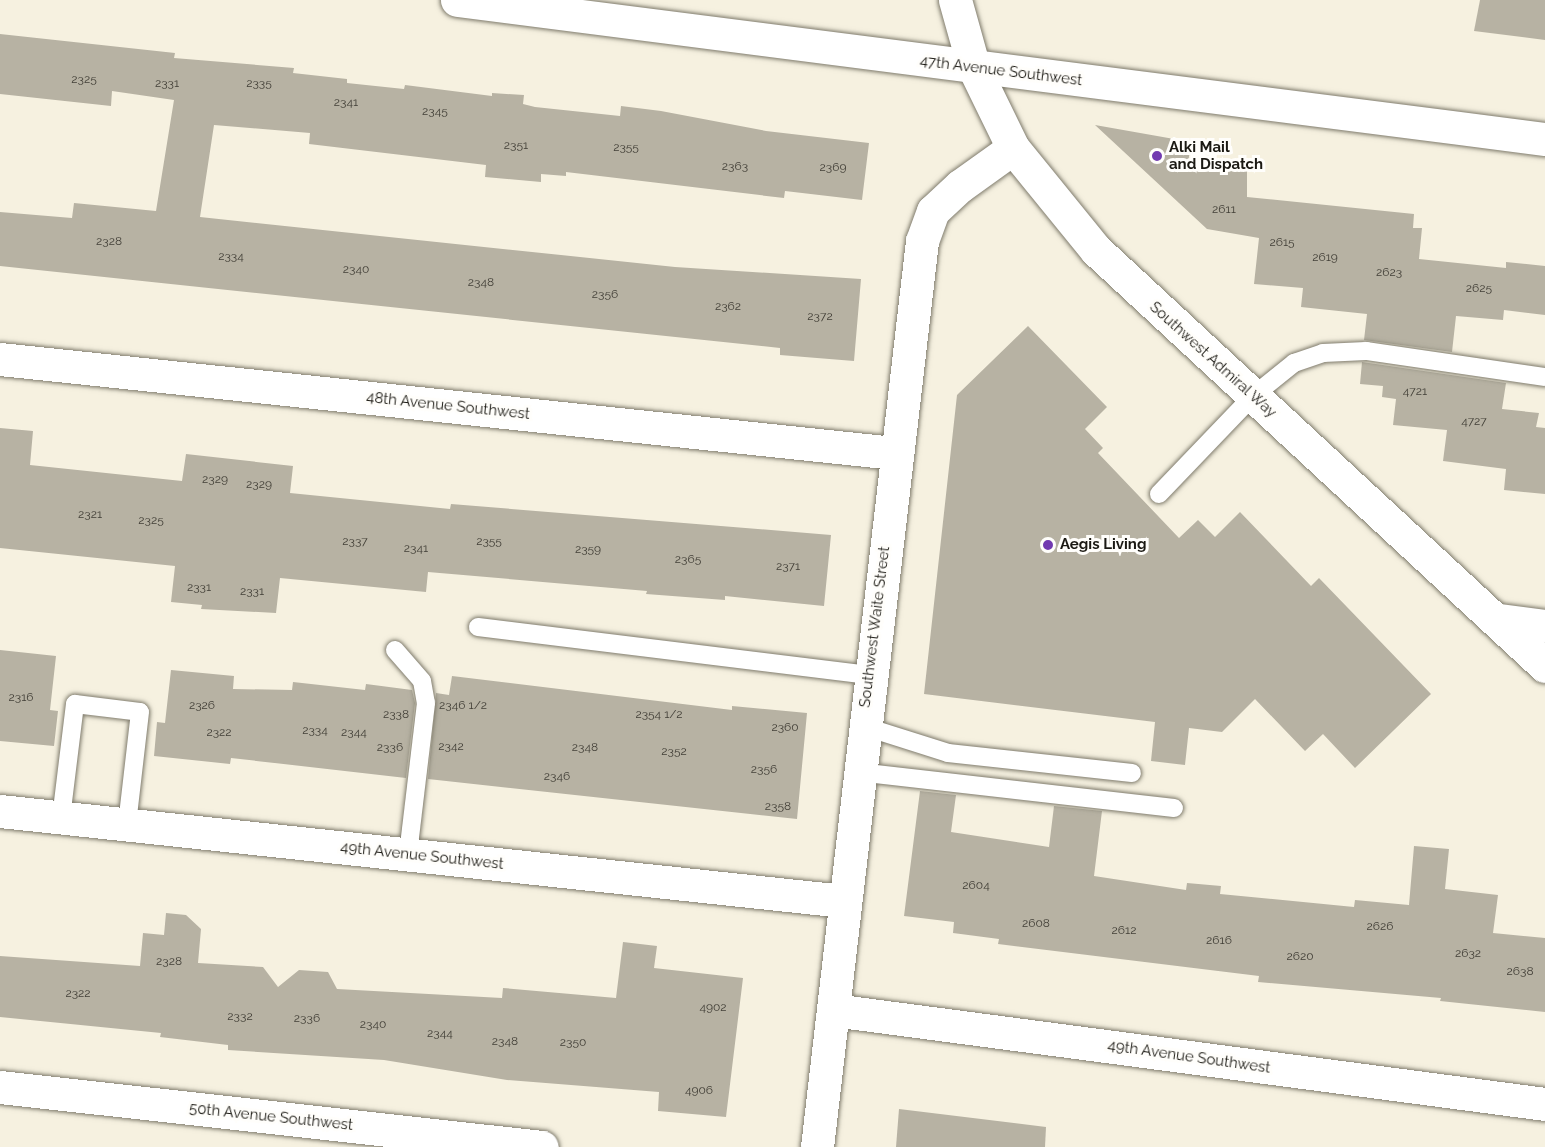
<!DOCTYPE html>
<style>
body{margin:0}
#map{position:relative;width:1545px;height:1147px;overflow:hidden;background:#f6f1e0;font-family:Raleway,sans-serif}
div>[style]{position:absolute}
.building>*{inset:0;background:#b7b2a3}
.roads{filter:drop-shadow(0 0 2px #7f7b6c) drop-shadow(0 0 2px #7f7b6c)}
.service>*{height:18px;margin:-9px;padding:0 9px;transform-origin:9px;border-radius:9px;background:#fff}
.minor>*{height:33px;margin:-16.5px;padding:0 16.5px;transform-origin:16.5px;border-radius:16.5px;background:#fff}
.secondary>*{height:33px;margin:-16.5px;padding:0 16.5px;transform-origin:16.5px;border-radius:16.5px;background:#fff}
.dots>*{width:16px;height:16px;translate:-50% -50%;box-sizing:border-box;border:3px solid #fffefb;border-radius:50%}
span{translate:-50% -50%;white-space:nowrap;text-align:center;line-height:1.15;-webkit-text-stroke:6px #fffefb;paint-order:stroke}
.number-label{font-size:12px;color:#423f37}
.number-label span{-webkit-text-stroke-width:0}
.street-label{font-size:15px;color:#1b1913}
.poi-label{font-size:15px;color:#1b1913;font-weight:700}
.left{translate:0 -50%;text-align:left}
</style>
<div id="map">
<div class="building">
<div style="clip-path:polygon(1480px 0,1545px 0,1545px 40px,1474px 31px)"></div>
<div style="clip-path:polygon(0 34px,175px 53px,174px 58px,294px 68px,293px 73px,347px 79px,347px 83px,404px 89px,405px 85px,492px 96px,492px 93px,524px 95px,523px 104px,535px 107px,620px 116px,621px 106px,661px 111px,766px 131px,869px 143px,862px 200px,785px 191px,784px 198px,566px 172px,566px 176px,541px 174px,541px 182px,485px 177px,486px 165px,309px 144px,310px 133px,214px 125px,200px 217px,675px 267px,861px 279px,854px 361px,780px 355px,780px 348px,0 266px,0 212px,72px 218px,74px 203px,156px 211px,174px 100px,112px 91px,111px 106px,0 94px)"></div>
<div style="clip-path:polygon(1095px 125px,1191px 142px,1188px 164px,1247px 170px,1247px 197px,1414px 214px,1413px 228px,1422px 228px,1419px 259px,1506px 268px,1506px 262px,1545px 266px,1545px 315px,1504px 310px,1503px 320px,1456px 316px,1452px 352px,1364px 340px,1367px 314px,1301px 307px,1303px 288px,1254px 284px,1259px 238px,1207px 229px)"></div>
<div style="clip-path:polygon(1028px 326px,1107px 407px,1085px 429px,1103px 448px,1098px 453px,1179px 538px,1198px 520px,1215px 537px,1240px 512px,1311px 586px,1319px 578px,1431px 694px,1355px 768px,1323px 734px,1305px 751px,1255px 699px,1222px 732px,1189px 728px,1185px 765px,1151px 761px,1155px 722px,924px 694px,957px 395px)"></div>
<div style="clip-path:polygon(1362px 362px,1506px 383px,1502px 409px,1539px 413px,1536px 427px,1545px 428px,1545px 494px,1504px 490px,1506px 469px,1443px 461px,1447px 430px,1393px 425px,1396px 399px,1382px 397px,1383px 386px,1360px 384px)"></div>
<div style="clip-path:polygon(0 428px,33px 431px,30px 465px,182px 481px,186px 454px,293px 466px,290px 493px,450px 509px,451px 504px,831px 535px,824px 606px,725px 596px,725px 600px,646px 594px,647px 591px,428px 572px,426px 592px,280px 578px,276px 613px,201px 609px,202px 605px,171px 602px,175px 566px,0 548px)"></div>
<div style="clip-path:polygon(0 650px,56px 656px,50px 710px,58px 711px,54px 746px,0 741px)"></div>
<div style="clip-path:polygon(171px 670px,234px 676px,233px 689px,292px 690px,293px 682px,365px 690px,366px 684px,412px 690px,415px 703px,406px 778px,231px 758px,230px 764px,154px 756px,157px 722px,165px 723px)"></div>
<div style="clip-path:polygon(452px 676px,732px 710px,732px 706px,807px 713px,797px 819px,428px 779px,436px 693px,449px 695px)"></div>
<div style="clip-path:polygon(920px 791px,956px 795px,951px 832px,1049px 847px,1054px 806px,1102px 811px,1094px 876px,1186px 890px,1187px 883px,1221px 886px,1220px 894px,1354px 907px,1355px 900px,1409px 905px,1414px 846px,1449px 849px,1445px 889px,1498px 895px,1493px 933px,1545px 938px,1545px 1012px,1440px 1001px,1441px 998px,1258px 982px,1259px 976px,998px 944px,999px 939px,953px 933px,954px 922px,904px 916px)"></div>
<div style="clip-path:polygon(166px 913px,186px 915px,201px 929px,198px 963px,263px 967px,278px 987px,299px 970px,328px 972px,337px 989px,502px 998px,503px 988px,616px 998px,623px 942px,657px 946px,654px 968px,743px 978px,726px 1117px,658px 1111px,659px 1092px,507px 1080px,384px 1060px,228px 1050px,228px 1045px,160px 1037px,161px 1033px,0 1017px,0 956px,140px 966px,143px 933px,164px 935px)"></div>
<div style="clip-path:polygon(899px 1109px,1046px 1127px,1045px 1147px,896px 1147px)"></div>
</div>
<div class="roads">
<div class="service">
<div style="left:1159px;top:494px;width:136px;rotate:-46.2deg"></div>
<div style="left:1253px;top:396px;width:53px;rotate:-38.8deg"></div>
<div style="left:1294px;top:363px;width:31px;rotate:-19deg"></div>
<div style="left:1323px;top:353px;width:43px;rotate:-2.7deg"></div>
<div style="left:1366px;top:351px;width:181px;rotate:8.3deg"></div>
<div style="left:478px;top:627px;width:394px;rotate:7deg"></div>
<div style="left:395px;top:650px;width:41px;rotate:48.9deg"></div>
<div style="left:422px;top:681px;width:22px;rotate:80deg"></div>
<div style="left:426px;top:703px;width:153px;rotate:96.8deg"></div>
<div style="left:863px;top:726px;width:89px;rotate:17.6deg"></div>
<div style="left:948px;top:753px;width:185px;rotate:6.2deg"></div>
<div style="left:858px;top:772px;width:318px;rotate:6.5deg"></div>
<div style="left:61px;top:818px;width:115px;rotate:-83deg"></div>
<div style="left:75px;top:704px;width:65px;rotate:7deg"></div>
<div style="left:140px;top:712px;width:114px;rotate:96.6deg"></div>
</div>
<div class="minor">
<div style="left:457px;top:0;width:1097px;rotate:7.28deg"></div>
<div style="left:0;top:359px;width:900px;rotate:6deg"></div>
<div style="left:1499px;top:620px;width:46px;rotate:7.4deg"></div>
<div style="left:0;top:811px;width:849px;rotate:6.09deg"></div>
<div style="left:833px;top:1010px;width:718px;rotate:7.52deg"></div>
<div style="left:0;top:1087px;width:545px;rotate:6.32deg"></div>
<div style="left:817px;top:1147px;width:912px;rotate:-83.39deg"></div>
<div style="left:922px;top:241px;width:32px;rotate:-70deg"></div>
<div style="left:933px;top:211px;width:37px;rotate:-43deg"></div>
<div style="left:960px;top:186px;width:65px;rotate:-35.6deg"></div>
</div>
<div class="secondary">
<div style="left:955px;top:0;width:71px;rotate:74.4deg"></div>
<div style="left:974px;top:68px;width:89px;rotate:64deg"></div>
<div style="left:1013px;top:148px;width:132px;rotate:50.9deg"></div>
<div style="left:1096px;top:250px;width:612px;rotate:42.82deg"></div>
</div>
</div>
<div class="dots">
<div style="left:1157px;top:156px;background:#723ab0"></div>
<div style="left:1048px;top:545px;background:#723ab0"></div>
</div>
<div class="number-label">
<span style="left:84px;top:80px">2325</span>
<span style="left:167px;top:84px">2331</span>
<span style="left:259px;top:84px">2335</span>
<span style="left:346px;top:103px">2341</span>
<span style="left:435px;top:112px">2345</span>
<span style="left:516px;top:146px">2351</span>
<span style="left:626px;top:148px">2355</span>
<span style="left:735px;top:167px">2363</span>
<span style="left:833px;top:168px">2369</span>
<span style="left:1224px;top:210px">2611</span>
<span style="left:109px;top:242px">2328</span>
<span style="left:1282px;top:243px">2615</span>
<span style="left:231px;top:257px">2334</span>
<span style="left:1325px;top:258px">2619</span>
<span style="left:356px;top:270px">2340</span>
<span style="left:1389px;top:273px">2623</span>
<span style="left:481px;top:283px">2348</span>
<span style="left:1479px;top:289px">2625</span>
<span style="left:605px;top:295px">2356</span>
<span style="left:728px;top:307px">2362</span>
<span style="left:820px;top:317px">2372</span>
<span style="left:1415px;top:392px">4721</span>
<span style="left:1474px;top:422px">4727</span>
<span style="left:215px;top:480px">2329</span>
<span style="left:259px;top:485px">2329</span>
<span style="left:90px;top:515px">2321</span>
<span style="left:151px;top:521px">2325</span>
<span style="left:355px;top:542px">2337</span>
<span style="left:489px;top:542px">2355</span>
<span style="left:416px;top:549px">2341</span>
<span style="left:588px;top:550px">2359</span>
<span style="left:688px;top:560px">2365</span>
<span style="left:788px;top:567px">2371</span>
<span style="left:199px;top:588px">2331</span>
<span style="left:252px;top:592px">2331</span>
<span style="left:21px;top:698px">2316</span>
<span style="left:202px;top:706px">2326</span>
<span style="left:463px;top:706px">2346 1/2</span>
<span style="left:396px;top:715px">2338</span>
<span style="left:659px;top:715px">2354 1/2</span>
<span style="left:785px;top:728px">2360</span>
<span style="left:315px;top:731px">2334</span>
<span style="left:219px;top:733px">2322</span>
<span style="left:354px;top:733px">2344</span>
<span style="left:451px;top:747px">2342</span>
<span style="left:390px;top:748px">2336</span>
<span style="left:585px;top:748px">2348</span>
<span style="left:674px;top:752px">2352</span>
<span style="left:764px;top:770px">2356</span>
<span style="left:557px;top:777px">2346</span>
<span style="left:778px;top:807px">2358</span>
<span style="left:976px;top:886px">2604</span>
<span style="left:1036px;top:924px">2608</span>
<span style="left:1380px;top:927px">2626</span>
<span style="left:1124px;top:931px">2612</span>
<span style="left:1219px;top:941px">2616</span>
<span style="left:1468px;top:954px">2632</span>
<span style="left:1300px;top:957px">2620</span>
<span style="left:169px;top:962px">2328</span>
<span style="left:1520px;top:972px">2638</span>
<span style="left:78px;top:994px">2322</span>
<span style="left:713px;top:1008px">4902</span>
<span style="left:240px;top:1017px">2332</span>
<span style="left:307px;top:1019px">2336</span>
<span style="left:373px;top:1025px">2340</span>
<span style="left:440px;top:1034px">2344</span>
<span style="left:505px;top:1042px">2348</span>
<span style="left:573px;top:1043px">2350</span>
<span style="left:699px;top:1091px">4906</span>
</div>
<div class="street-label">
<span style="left:1001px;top:71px;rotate:7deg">47th Avenue Southwest</span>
<span style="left:1213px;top:360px;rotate:42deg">Southwest Admiral Way</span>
<span style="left:448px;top:406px;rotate:6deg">48th Avenue Southwest</span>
<span style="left:875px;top:627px;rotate:-83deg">Southwest Waite Street</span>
<span style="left:422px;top:856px;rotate:6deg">49th Avenue Southwest</span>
<span style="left:1189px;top:1057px;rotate:8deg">49th Avenue Southwest</span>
<span style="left:271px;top:1117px;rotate:6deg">50th Avenue Southwest</span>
</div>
<div class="poi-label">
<span class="left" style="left:1169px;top:156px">Alki Mail<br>and Dispatch</span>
<span class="left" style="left:1060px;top:545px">Aegis Living</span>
</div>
</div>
